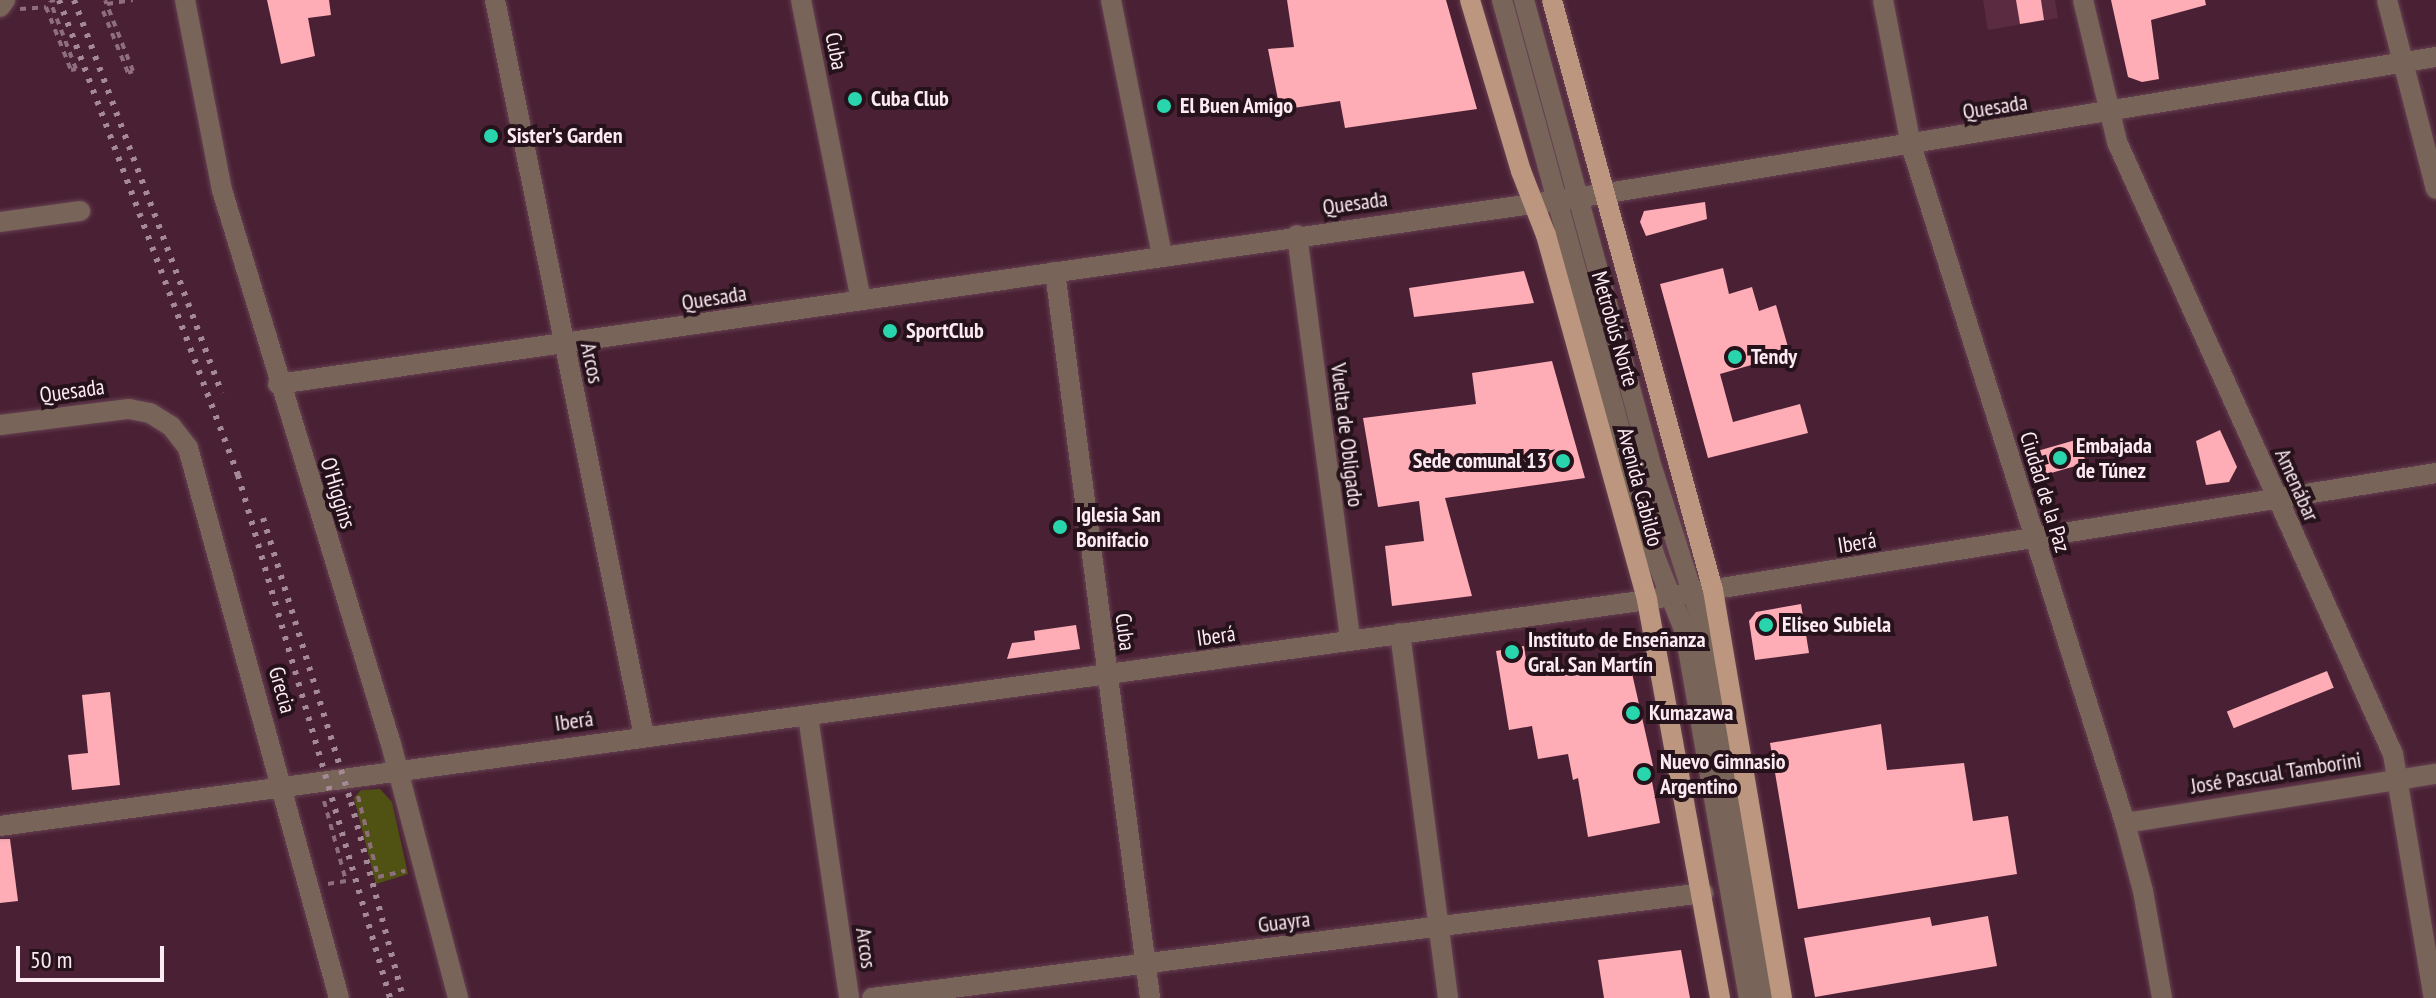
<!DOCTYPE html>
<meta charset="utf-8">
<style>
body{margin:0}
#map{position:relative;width:2436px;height:998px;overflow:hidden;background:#4a2134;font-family:"PT Sans Narrow",sans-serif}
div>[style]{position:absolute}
.built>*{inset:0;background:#5a2b41}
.green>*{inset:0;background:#4f5213}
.building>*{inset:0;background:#feadb6;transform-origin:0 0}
.path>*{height:4px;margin-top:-2px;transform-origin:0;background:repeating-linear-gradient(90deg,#8e6e7c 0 6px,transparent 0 12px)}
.roads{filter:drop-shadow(0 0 2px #664152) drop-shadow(0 0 2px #664152)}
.minor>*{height:20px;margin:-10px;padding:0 10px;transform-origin:10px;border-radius:10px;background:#786459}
.major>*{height:20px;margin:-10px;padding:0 10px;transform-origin:10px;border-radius:10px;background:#bd967f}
.rail>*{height:6px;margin-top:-3px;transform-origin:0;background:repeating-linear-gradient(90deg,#a68996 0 4px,transparent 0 12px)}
.dots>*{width:22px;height:22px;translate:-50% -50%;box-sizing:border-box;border:4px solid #25121a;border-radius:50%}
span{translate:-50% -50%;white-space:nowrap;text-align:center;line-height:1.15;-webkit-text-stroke:8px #25121a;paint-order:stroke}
.street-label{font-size:22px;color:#fcebf2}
.poi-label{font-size:22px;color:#fcebf2;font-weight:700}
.left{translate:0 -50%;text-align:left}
.right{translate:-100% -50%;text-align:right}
.scale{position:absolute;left:16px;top:946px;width:148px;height:36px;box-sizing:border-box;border:4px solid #fcebf2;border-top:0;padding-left:10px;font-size:24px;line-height:28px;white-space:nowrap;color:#fcebf2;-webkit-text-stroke:6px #25121a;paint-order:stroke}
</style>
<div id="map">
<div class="built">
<div style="clip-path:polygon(1983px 0,2055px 0,2058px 18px,1988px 30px)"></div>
</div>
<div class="green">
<div style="clip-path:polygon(380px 789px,392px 802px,408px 874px,376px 884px,354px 798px,361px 790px)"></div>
</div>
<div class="building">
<div style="clip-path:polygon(267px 0,329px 0,331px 15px,308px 18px,315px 56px,281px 64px)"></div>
<div style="clip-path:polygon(1287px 0,1446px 0,1477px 109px,1345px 128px,1340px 101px,1280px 110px,1268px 49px,1294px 47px)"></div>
<div style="clip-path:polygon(2016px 0,2041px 0,2044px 20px,2020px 24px)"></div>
<div style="clip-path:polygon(2111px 0,2205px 0,2206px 5px,2151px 20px,2159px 79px,2142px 82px,2128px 77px)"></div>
<div style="clip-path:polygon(1705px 202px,1707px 219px,1646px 236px,1640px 222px,1644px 211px)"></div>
<div style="clip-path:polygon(1723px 268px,1729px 294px,1752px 287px,1759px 311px,1776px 305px,1790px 354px,1720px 374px,1733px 422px,1800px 404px,1808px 433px,1708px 458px,1660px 284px)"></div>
<div style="clip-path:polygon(1524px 271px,1534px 303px,1414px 317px,1409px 288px)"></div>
<div style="clip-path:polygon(1552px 361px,1585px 478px,1445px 498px,1472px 596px,1392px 606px,1385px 546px,1424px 541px,1419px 501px,1378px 507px,1363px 418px,1476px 404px,1472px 373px)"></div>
<div style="clip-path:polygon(2220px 430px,2237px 467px,2229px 482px,2206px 485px,2196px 441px)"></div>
<div style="left:2079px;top:439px;width:25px;height:47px;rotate:74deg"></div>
<div style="clip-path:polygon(1801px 604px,1809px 653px,1755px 660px,1749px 621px,1756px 612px)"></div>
<div style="clip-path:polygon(1076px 625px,1080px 649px,1007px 659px,1012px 643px,1035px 640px,1034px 631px)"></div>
<div style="clip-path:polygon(1524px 646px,1528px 673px,1629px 660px,1653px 766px,1649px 766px,1660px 823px,1588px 837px,1578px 778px,1573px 780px,1568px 754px,1538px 759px,1532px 726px,1509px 730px,1496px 651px)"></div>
<div style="left:2327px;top:671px;width:18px;height:108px;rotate:68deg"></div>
<div style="clip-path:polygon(110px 692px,120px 785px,72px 790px,68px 755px,88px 753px,82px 695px)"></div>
<div style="clip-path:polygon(1881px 724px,1887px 770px,1964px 763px,1973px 821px,2008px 816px,2017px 874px,1798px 909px,1770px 743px)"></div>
<div style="clip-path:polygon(0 839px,10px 839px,18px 901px,0 903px)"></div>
<div style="clip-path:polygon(1988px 916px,1997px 966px,1815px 997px,1804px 938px,1930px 917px,1932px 926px)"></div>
<div style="clip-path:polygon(1681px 950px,1690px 998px,1604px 998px,1598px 960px)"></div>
</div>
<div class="path">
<div style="left:107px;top:4px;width:26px;rotate:-9deg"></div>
<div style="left:20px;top:9px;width:26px;rotate:-4deg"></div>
<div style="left:46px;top:7px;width:68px;rotate:68.4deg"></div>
<div style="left:71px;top:70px;width:5px;rotate:-11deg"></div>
<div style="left:76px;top:69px;width:73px;rotate:-110.9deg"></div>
<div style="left:50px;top:1px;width:5px;rotate:-11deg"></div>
<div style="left:103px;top:11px;width:67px;rotate:68deg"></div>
<div style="left:128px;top:73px;width:5px;rotate:-22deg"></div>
<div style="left:133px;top:71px;width:76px;rotate:-111.5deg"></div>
<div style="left:358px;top:796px;width:83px;rotate:76.1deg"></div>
<div style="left:378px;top:877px;width:28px;rotate:-13deg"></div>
<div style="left:324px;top:801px;width:83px;rotate:74.6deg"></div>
<div style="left:346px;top:881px;width:20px;rotate:171deg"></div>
</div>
<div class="roads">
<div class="minor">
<div style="left:185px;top:0;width:194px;rotate:79deg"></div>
<div style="left:222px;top:190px;width:579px;rotate:73.04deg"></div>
<div style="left:391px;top:744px;width:263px;rotate:75.2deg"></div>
<div style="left:495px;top:0;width:751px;rotate:78.56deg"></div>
<div style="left:801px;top:0;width:306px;rotate:78.7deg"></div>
<div style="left:1111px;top:0;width:261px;rotate:78.7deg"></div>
<div style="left:1502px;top:0;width:578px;rotate:74.64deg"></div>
<div style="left:1655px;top:557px;width:81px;rotate:68.2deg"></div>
<div style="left:1685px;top:632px;width:372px;rotate:80.1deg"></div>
<div style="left:1524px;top:0;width:475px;rotate:74.7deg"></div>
<div style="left:1649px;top:458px;width:183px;rotate:72.2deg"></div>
<div style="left:1705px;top:632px;width:371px;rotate:80.5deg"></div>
<div style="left:1883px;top:0;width:148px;rotate:79.1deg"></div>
<div style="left:1911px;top:145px;width:711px;rotate:72.48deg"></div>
<div style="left:2125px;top:823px;width:70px;rotate:75.2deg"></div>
<div style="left:2143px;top:891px;width:109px;rotate:79.9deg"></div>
<div style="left:2083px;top:0;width:146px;rotate:76.5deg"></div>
<div style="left:2117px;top:142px;width:671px;rotate:65.73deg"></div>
<div style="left:2393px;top:754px;width:247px;rotate:80.5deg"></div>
<div style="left:2387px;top:0;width:195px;rotate:75.5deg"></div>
<div style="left:0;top:7px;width:9px;rotate:-54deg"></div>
<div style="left:0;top:222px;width:81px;rotate:-7.8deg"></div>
<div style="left:1297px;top:235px;width:408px;rotate:82.5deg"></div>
<div style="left:1055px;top:272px;width:732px;rotate:82.54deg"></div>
<div style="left:278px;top:384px;width:1344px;rotate:-8.17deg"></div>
<div style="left:1608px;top:193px;width:839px;rotate:-9.33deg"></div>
<div style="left:0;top:425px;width:130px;rotate:-7.1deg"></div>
<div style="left:129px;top:409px;width:21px;rotate:11deg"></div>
<div style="left:150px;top:413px;width:25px;rotate:32deg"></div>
<div style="left:171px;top:426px;width:28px;rotate:52deg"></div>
<div style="left:188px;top:448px;width:570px;rotate:74.65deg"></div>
<div style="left:1400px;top:633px;width:368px;rotate:82.5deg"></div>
<div style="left:808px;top:716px;width:285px;rotate:81.7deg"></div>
<div style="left:2125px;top:823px;width:315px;rotate:-9deg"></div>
<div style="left:0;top:826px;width:1662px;rotate:-7.81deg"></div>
<div style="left:1647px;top:600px;width:799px;rotate:-9.14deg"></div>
<div style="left:872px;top:998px;width:838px;rotate:-7.2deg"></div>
</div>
<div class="major">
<div style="left:1470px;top:0;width:178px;rotate:73.4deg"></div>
<div style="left:1521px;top:171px;width:69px;rotate:68.7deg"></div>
<div style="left:1546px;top:235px;width:379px;rotate:74.5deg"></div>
<div style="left:1647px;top:600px;width:405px;rotate:79.6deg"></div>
<div style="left:1552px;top:0;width:612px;rotate:74.74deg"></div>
<div style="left:1713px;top:590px;width:414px;rotate:80.4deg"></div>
</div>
</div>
<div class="rail">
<div style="left:59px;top:0;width:508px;rotate:69.35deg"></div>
<div style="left:238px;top:475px;width:545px;rotate:73.79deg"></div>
<div style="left:74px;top:0;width:420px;rotate:69.4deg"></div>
<div style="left:263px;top:518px;width:297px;rotate:72.8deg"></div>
<div style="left:351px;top:802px;width:203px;rotate:75.1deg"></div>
</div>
<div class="dots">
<div style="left:855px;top:99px;background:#28d5ad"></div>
<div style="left:1164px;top:106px;background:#28d5ad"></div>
<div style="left:491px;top:136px;background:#28d5ad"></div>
<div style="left:890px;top:331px;background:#28d5ad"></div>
<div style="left:1735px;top:357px;background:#28d5ad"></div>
<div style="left:2060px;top:458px;background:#28d5ad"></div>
<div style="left:1563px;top:461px;background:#28d5ad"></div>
<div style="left:1060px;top:527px;background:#28d5ad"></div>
<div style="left:1766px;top:625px;background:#28d5ad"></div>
<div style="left:1512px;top:652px;background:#28d5ad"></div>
<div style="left:1633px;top:713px;background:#28d5ad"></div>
<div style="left:1644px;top:774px;background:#28d5ad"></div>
</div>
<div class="street-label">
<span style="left:836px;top:51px;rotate:79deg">Cuba</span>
<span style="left:1995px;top:107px;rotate:-9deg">Quesada</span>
<span style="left:1355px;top:203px;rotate:-8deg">Quesada</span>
<span style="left:714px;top:298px;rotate:-9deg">Quesada</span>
<span style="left:1615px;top:329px;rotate:74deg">Metrobús Norte</span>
<span style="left:592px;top:363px;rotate:78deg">Arcos</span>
<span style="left:72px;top:391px;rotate:-8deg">Quesada</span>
<span style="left:1347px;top:435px;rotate:83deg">Vuelta de Obligado</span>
<span style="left:2297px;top:485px;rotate:66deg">Amenábar</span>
<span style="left:1640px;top:487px;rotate:75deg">Avenida Cabildo</span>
<span style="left:2045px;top:492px;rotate:73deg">Ciudad de la Paz</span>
<span style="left:338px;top:493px;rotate:73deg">O'Higgins</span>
<span style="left:1857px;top:543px;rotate:-9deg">Iberá</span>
<span style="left:1125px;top:632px;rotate:83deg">Cuba</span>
<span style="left:1216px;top:636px;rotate:-8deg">Iberá</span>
<span style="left:282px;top:690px;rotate:74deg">Grecia</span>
<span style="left:574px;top:721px;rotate:-8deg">Iberá</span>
<span style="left:2276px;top:773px;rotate:-9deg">José Pascual Tamborini</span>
<span style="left:1284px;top:922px;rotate:-7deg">Guayra</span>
<span style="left:866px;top:948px;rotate:82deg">Arcos</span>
</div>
<div class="poi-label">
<span class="left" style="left:871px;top:99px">Cuba Club</span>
<span class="left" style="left:1180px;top:106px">El Buen Amigo</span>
<span class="left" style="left:507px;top:136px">Sister's Garden</span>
<span class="left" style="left:906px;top:331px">SportClub</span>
<span class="left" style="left:1751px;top:357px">Tendy</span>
<span class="left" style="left:2076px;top:458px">Embajada<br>de Túnez</span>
<span class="right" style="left:1547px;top:461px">Sede comunal 13</span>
<span class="left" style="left:1076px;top:527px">Iglesia San<br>Bonifacio</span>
<span class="left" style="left:1782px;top:625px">Eliseo Subiela</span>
<span class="left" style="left:1528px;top:652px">Instituto de Enseñanza<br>Gral. San Martín</span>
<span class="left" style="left:1649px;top:713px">Kumazawa</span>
<span class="left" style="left:1660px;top:774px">Nuevo Gimnasio<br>Argentino</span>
</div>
<div class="scale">50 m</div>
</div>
